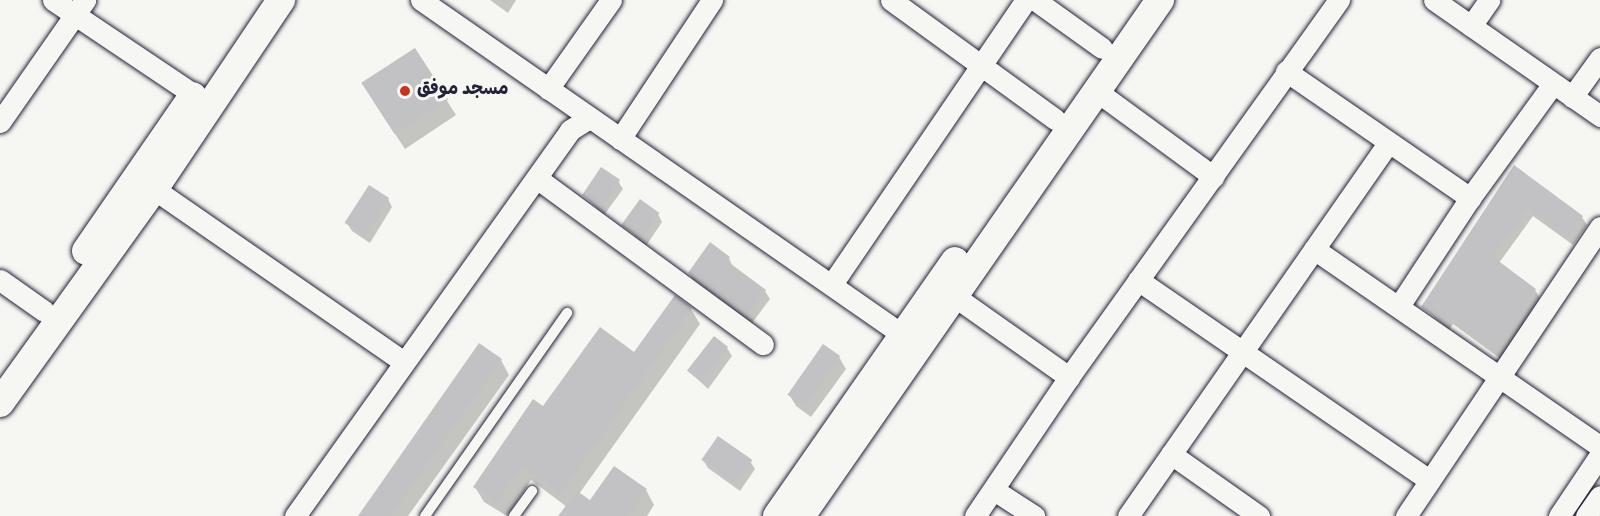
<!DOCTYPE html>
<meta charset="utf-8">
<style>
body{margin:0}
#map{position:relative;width:1600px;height:516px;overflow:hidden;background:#f6f6f2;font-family:"Gochi Hand","Playpen Sans Arabic",sans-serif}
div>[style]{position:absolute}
.shadow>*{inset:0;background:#0003}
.building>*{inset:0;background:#c2c2c4;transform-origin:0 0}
.roads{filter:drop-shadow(0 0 2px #22223b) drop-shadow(0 0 2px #22223b)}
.lane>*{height:10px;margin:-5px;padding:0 5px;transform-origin:5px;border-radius:5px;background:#f6f6f2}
.street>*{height:21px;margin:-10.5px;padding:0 10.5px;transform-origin:10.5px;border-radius:10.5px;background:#f6f6f2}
.secondary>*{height:28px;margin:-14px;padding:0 14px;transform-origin:14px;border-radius:14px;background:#f6f6f2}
.dots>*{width:16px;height:16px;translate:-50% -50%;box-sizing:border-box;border:3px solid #f6f6f2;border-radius:50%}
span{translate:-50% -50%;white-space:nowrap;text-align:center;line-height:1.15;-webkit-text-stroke:6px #f6f6f2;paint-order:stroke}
.poi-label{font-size:18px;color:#22223b;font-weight:700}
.left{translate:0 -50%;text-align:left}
</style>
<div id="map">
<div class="shadow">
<div style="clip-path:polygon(490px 0,516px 0,508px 13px)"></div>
<div style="clip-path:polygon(415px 50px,456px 115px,405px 149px,372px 99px)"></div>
<div style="clip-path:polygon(1514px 167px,1582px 217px,1587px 225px,1573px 245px,1533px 216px,1499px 263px,1535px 290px,1540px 298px,1501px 359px,1453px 324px,1449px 330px,1423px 307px)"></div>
<div style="clip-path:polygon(618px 181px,623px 189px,604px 215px,583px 195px)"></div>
<div style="clip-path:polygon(388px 199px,392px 207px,370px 243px,352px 231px,347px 223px)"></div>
<div style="clip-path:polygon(658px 214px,662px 222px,646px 246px,624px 225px)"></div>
<div style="clip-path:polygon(729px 258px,733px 267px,765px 291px,770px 299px,752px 323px,694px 281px,689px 273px)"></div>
<div style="clip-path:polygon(691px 309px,700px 324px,579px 494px,591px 503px,646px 490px,654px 505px,647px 516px,560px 516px,567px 507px,531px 480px,507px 516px,484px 502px,475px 487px,544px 408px,635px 354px)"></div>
<div style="clip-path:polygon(727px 348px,732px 356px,708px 389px,690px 372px)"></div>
<div style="clip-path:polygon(839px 357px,846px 369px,811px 417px,796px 406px,789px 394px)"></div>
<div style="clip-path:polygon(501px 360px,509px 375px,408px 516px,359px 516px)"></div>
<div style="clip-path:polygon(703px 460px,750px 461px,755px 469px,740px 491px,708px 468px)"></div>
</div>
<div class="building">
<div style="left:415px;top:48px;width:61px;height:64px;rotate:57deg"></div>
<div style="clip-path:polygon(1514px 165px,1583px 216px,1568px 238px,1528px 209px,1493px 257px,1536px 289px,1496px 352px,1448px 317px,1444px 323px,1421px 307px)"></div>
<div style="left:601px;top:167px;width:23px;height:34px;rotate:34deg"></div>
<div style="left:369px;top:185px;width:24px;height:45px;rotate:33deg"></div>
<div style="left:640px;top:199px;width:24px;height:32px;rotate:36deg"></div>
<div style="clip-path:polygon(710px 242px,730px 257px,727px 261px,766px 290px,747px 316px,688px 273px)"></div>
<div style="clip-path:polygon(675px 295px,692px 308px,560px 494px,522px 466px,497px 503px,473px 487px,533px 399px,543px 406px,600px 327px,634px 352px)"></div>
<div style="left:714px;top:336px;width:18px;height:44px;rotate:38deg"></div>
<div style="clip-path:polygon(479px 343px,502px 359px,390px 516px,358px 516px)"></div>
<div style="left:823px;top:344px;width:21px;height:62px;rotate:35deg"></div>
<div style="left:718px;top:436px;width:42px;height:29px;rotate:35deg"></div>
<div style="clip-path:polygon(614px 466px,647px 489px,628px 516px,558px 516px,577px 491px,590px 500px)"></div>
</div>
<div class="roads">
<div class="lane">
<div style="left:425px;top:516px;width:248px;rotate:-55deg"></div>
<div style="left:514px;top:516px;width:31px;rotate:-54deg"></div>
</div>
<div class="street">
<div style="left:53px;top:0;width:183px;rotate:33.9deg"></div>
<div style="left:421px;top:0;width:599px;rotate:34.8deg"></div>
<div style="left:891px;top:0;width:203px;rotate:36deg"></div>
<div style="left:1035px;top:0;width:82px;rotate:35.6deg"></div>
<div style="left:1434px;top:0;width:203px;rotate:34.9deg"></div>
<div style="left:1471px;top:26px;width:32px;rotate:-55deg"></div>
<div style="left:1286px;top:71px;width:224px;rotate:34.6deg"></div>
<div style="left:548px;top:89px;width:109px;rotate:-54.7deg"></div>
<div style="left:1095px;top:90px;width:147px;rotate:36.2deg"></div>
<div style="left:1572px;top:97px;width:48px;rotate:-54.3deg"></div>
<div style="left:0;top:122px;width:149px;rotate:-55.1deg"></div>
<div style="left:620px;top:139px;width:167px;rotate:-56.5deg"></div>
<div style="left:538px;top:179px;width:279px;rotate:36.3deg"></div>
<div style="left:154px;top:189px;width:302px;rotate:34.7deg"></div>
<div style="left:1314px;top:249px;width:347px;rotate:34.6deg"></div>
<div style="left:0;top:280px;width:54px;rotate:35.2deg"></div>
<div style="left:1138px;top:280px;width:354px;rotate:34.5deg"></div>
<div style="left:832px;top:284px;width:344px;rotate:-55.7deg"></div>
<div style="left:954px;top:296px;width:141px;rotate:35.2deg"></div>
<div style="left:1399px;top:306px;width:129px;rotate:-56.7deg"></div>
<div style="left:1470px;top:198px;width:140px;rotate:-54deg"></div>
<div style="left:1171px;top:454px;width:108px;rotate:35.2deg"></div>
<div style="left:994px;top:490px;width:48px;rotate:33deg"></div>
<div style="left:295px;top:516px;width:474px;rotate:-54.5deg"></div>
<div style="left:570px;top:130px;width:22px;rotate:-32deg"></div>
<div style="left:975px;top:516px;width:168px;rotate:-55.9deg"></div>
<div style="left:1069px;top:377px;width:464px;rotate:-54.4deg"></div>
<div style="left:1128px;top:516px;width:452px;rotate:-55.1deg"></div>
<div style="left:1406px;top:516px;width:348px;rotate:-56.1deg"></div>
<div style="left:1559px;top:516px;width:73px;rotate:-56.1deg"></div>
<div style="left:1586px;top:516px;width:24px;rotate:-55deg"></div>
</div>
<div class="secondary">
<div style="left:86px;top:251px;width:188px;rotate:-55.4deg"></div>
<div style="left:0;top:403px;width:264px;rotate:-54.3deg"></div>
<div style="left:154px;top:189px;width:228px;rotate:-56.1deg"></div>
<div style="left:777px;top:516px;width:311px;rotate:-55.1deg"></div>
<div style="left:801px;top:516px;width:629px;rotate:-55.17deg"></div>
</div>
</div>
<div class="dots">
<div style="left:405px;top:91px;background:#c8321e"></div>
</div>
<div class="poi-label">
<span class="left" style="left:417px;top:91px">مسجد موفق</span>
</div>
</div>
